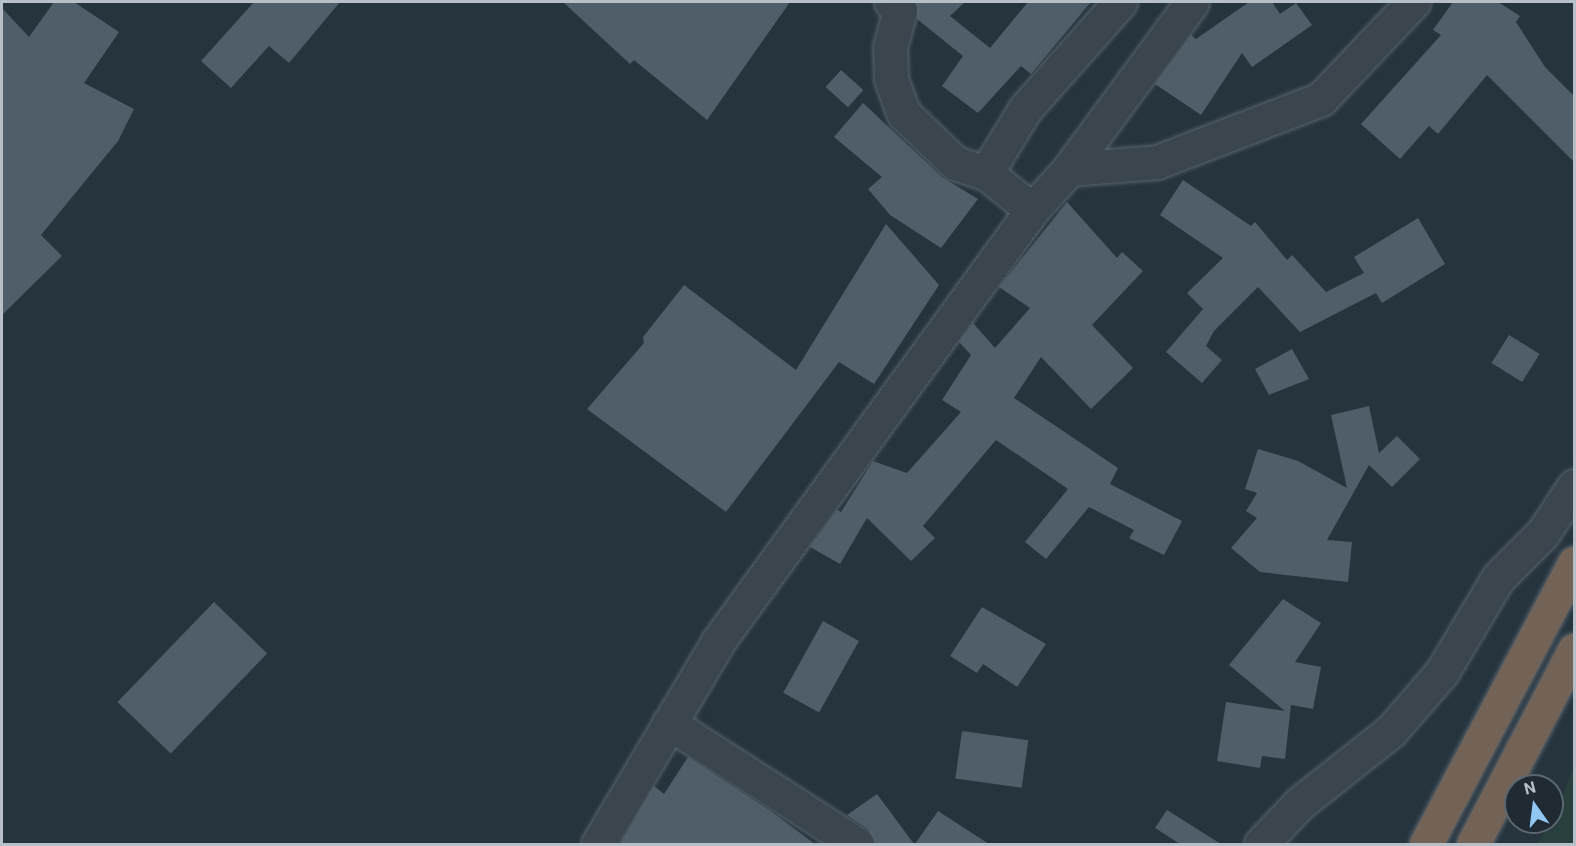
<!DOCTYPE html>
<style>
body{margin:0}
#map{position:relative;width:1576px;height:846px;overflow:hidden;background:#26343e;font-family:Roboto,sans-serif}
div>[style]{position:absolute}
.green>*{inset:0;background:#283f3d}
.building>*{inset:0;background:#4f5e69;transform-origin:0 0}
.roads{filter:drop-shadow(0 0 2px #58636c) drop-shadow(0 0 2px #58636c)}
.minor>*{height:33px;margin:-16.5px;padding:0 16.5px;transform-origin:16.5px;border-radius:16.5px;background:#3a454e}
.highway>*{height:33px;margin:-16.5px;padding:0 16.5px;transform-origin:16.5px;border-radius:16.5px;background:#736357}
span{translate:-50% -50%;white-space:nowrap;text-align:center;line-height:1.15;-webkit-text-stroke:6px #1f2a33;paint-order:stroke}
.frame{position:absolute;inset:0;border:3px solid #b6c0c9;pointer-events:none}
.north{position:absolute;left:1504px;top:774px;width:60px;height:60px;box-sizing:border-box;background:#1f2a33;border:2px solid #5b666f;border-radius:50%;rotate:346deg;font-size:16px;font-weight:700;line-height:24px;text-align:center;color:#b6c0c9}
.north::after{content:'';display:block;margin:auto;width:21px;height:27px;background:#91c7f3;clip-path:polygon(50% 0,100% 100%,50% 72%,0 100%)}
</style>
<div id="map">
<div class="green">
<div style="clip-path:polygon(1574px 767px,1574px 844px,1536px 844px,1552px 822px)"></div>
</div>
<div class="building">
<div style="clip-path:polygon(54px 2px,74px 2px,119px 32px,84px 83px,134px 109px,118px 141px,41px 235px,62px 256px,2px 315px,2px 8px,29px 37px)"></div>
<div style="clip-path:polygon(254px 2px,340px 2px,289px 63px,269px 46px,231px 88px,201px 61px)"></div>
<div style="clip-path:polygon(563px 2px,790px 2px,707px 120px,634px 60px,630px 64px)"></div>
<div style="clip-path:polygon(916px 2px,965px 2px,950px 16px,990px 48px,1028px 2px,1091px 2px,1031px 74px,1021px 66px,978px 113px,942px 86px,963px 56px,917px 19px)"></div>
<div style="clip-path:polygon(1249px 2px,1272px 2px,1280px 14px,1296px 3px,1312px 25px,1252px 67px,1242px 53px,1201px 115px,1155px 84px,1191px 35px,1196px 39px)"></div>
<div style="clip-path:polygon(1453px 2px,1498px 2px,1520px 16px,1516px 22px,1545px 67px,1575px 97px,1575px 163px,1487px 75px,1438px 134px,1429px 126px,1400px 159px,1361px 124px,1441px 35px,1433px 30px)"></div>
<div style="left:841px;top:70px;width:30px;height:23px;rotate:42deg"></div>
<div style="clip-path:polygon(863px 103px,942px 177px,978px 199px,941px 248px,890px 215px,868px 189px,882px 177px,834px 137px)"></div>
<div style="clip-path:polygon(1183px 180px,1251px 226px,1255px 222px,1287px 260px,1292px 255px,1326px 292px,1364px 273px,1354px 257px,1418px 218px,1445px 264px,1382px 303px,1376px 293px,1300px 332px,1258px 287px,1214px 331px,1206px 346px,1222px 360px,1202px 383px,1166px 352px,1203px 309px,1187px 293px,1223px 258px,1160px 215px)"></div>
<div style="clip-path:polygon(1067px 202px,1117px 258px,1122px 252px,1143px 271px,1092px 325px,1133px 368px,1091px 409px,1041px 357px,1014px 398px,1118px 468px,1110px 484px,1182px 521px,1164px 555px,1129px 538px,1134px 530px,1089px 507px,1046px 559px,1025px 542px,1068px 489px,996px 440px,923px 526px,935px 538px,911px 561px,867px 518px,840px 564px,810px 547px,837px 510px,841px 512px,873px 461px,907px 473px,961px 412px,942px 400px,971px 355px,959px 342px,973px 323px,995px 348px,1030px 308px,999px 287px)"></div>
<div style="clip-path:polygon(886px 224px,939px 285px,874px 384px,839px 362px,726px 512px,587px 409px,644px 343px,643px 337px,684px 285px,796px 370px)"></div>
<div style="left:1509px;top:335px;width:36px;height:33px;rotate:32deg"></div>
<div style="clip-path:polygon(1292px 349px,1309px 379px,1269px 395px,1255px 369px)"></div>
<div style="clip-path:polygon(1369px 406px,1379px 453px,1397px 436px,1420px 459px,1392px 487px,1369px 465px,1327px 540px,1352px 542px,1348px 582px,1260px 572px,1231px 548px,1257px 518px,1246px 511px,1257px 493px,1245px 489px,1258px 449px,1298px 461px,1347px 488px,1331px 415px)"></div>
<div style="clip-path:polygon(1283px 599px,1321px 623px,1295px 662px,1321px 667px,1313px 709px,1291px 705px,1285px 759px,1262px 756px,1260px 768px,1217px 761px,1226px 702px,1285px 711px,1229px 665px)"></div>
<div style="left:214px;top:602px;width:74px;height:139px;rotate:44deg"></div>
<div style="clip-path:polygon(982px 607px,1046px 644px,1017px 687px,983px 664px,977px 673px,950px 656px)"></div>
<div style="left:823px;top:621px;width:41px;height:82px;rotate:29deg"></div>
<div style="left:962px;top:731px;width:67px;height:48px;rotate:8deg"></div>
<div style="clip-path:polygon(688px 757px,772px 812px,815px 844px,620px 844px,654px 786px,664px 794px)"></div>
<div style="clip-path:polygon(877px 794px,914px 844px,876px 844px,868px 829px,847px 815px)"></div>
<div style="clip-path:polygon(1167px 810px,1221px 844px,1180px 844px,1155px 828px)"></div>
<div style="clip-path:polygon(938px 811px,989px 844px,915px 844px)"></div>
</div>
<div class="roads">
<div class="minor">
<div style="left:891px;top:2px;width:12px;rotate:42deg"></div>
<div style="left:900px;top:10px;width:38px;rotate:105deg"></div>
<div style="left:890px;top:47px;width:32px;rotate:88deg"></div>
<div style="left:891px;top:79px;width:37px;rotate:70deg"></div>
<div style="left:904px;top:114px;width:71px;rotate:43.9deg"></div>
<div style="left:955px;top:163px;width:33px;rotate:18deg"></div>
<div style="left:986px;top:173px;width:59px;rotate:38.8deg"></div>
<div style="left:1069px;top:169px;width:207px;rotate:-53.6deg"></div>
<div style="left:986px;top:173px;width:75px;rotate:-58.6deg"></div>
<div style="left:1025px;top:109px;width:143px;rotate:-48.4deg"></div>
<div style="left:669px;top:723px;width:224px;rotate:32.8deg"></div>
<div style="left:598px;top:844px;width:237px;rotate:-59.3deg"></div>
<div style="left:719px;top:640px;width:532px;rotate:-53.95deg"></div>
<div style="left:1032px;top:210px;width:55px;rotate:-47.9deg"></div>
<div style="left:1069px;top:169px;width:88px;rotate:-4.5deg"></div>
<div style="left:1157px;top:162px;width:176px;rotate:-21deg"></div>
<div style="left:1321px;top:99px;width:134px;rotate:-46.5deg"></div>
<div style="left:1261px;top:844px;width:57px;rotate:-46.4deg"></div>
<div style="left:1300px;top:803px;width:116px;rotate:-38.4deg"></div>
<div style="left:1391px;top:731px;width:78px;rotate:-49.2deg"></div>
<div style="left:1442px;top:672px;width:109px;rotate:-59.2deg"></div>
<div style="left:1498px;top:578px;width:64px;rotate:-45deg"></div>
<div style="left:1543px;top:533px;width:56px;rotate:-56.6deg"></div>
</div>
<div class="highway">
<div style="left:1426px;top:844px;width:318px;rotate:-62.2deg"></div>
<div style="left:1473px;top:844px;width:219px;rotate:-62.5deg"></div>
</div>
</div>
<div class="frame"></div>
<div class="north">N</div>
</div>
